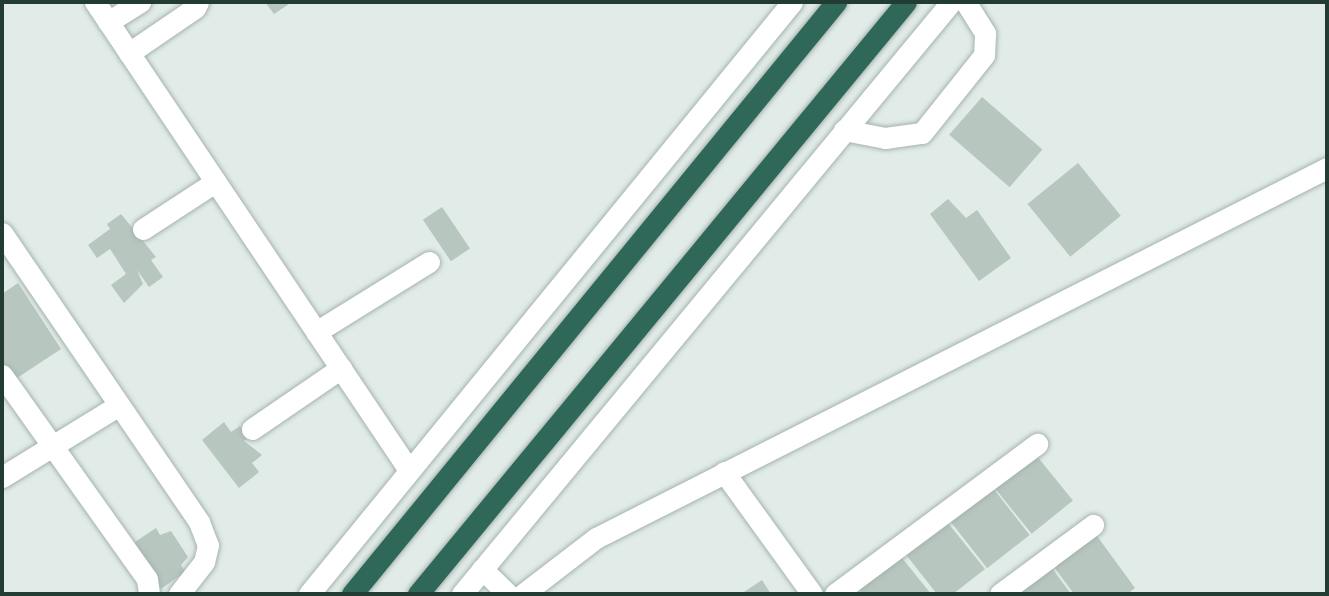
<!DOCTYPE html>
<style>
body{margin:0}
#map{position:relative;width:1329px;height:596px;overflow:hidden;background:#e1ebe7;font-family:Overpass,sans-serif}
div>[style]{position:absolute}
.building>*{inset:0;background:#b7c6bf;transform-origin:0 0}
.roads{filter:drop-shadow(0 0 2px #a4b3ae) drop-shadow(0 0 2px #a4b3ae)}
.minor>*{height:21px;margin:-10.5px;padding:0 10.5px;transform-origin:10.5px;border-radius:10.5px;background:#fff}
.highway>*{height:21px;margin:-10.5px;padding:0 10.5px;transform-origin:10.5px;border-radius:10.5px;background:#2f6759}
span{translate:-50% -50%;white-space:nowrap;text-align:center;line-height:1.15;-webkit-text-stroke:6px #f2f8f5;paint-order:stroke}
.frame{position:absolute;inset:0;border:4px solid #223c34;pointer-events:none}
</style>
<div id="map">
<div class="building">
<div style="clip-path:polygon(265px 2px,292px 2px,274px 14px)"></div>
<div style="left:982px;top:97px;width:80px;height:50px;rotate:41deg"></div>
<div style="left:1078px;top:163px;width:68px;height:65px;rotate:51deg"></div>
<div style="clip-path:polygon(948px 199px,966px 218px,977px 210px,1011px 258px,979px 281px,930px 214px)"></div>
<div style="left:442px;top:207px;width:50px;height:23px;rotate:56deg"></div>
<div style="clip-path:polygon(121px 214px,156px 257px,151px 260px,163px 277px,149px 287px,137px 270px,143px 284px,124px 303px,111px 285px,126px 274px,112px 252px,110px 249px,97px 258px,88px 245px,110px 229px,107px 224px)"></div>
<div style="clip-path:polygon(18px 283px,61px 349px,11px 382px,2px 367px,2px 294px)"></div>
<div style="clip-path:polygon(224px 422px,231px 432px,240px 426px,249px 438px,244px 441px,262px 455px,252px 463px,259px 472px,239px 488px,202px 440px)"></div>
<div style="left:1032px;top:450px;width:65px;height:53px;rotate:51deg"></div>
<div style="left:989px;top:483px;width:66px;height:54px;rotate:52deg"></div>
<div style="clip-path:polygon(944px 518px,985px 569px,953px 594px,937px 594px,903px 551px)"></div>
<div style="clip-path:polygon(156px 528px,160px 535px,171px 531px,188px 557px,181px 565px,185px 572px,161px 589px,132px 544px)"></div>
<div style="clip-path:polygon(1097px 536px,1135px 588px,1127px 594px,1074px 594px,1054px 567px)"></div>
<div style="clip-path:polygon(898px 553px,931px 594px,863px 594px,857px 587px)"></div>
<div style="clip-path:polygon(1052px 568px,1071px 594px,1017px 594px)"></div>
<div style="clip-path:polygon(762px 580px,771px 594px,741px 594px)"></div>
</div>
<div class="roads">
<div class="minor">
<div style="left:95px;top:2px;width:564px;rotate:56.14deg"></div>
<div style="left:108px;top:22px;width:38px;rotate:-32deg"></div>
<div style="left:129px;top:53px;width:80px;rotate:-34.3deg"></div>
<div style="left:195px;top:8px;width:7px;rotate:-63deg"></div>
<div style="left:844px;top:130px;width:42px;rotate:11deg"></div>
<div style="left:885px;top:138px;width:37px;rotate:-8deg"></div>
<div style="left:922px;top:133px;width:100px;rotate:-51.5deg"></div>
<div style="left:984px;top:55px;width:22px;rotate:-87deg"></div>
<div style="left:985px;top:33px;width:36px;rotate:-122deg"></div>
<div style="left:143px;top:229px;width:86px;rotate:-33.1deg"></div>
<div style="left:2px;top:233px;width:350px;rotate:55.7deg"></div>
<div style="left:199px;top:522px;width:25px;rotate:69deg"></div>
<div style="left:208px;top:545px;width:17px;rotate:103deg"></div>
<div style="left:204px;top:562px;width:41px;rotate:128deg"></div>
<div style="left:316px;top:332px;width:133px;rotate:-31.8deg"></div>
<div style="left:2px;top:375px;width:250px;rotate:54.6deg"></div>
<div style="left:147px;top:579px;width:15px;rotate:82deg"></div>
<div style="left:252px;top:429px;width:108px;rotate:-34.4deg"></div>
<div style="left:724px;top:472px;width:150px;rotate:54.2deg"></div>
<div style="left:2px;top:477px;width:137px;rotate:-31.6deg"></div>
<div style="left:482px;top:569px;width:36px;rotate:44deg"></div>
<div style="left:309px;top:594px;width:764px;rotate:-50.79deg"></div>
<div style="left:462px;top:594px;width:768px;rotate:-50.44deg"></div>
<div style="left:523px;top:594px;width:92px;rotate:-37.5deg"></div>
<div style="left:596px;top:538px;width:819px;rotate:-26.85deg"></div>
<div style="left:835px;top:594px;width:252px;rotate:-36.6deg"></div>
<div style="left:1000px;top:594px;width:116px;rotate:-36.6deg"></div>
</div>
<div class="highway">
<div style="left:352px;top:594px;width:765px;rotate:-50.73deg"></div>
<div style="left:418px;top:594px;width:767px;rotate:-50.5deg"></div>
</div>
</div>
<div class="frame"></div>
</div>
